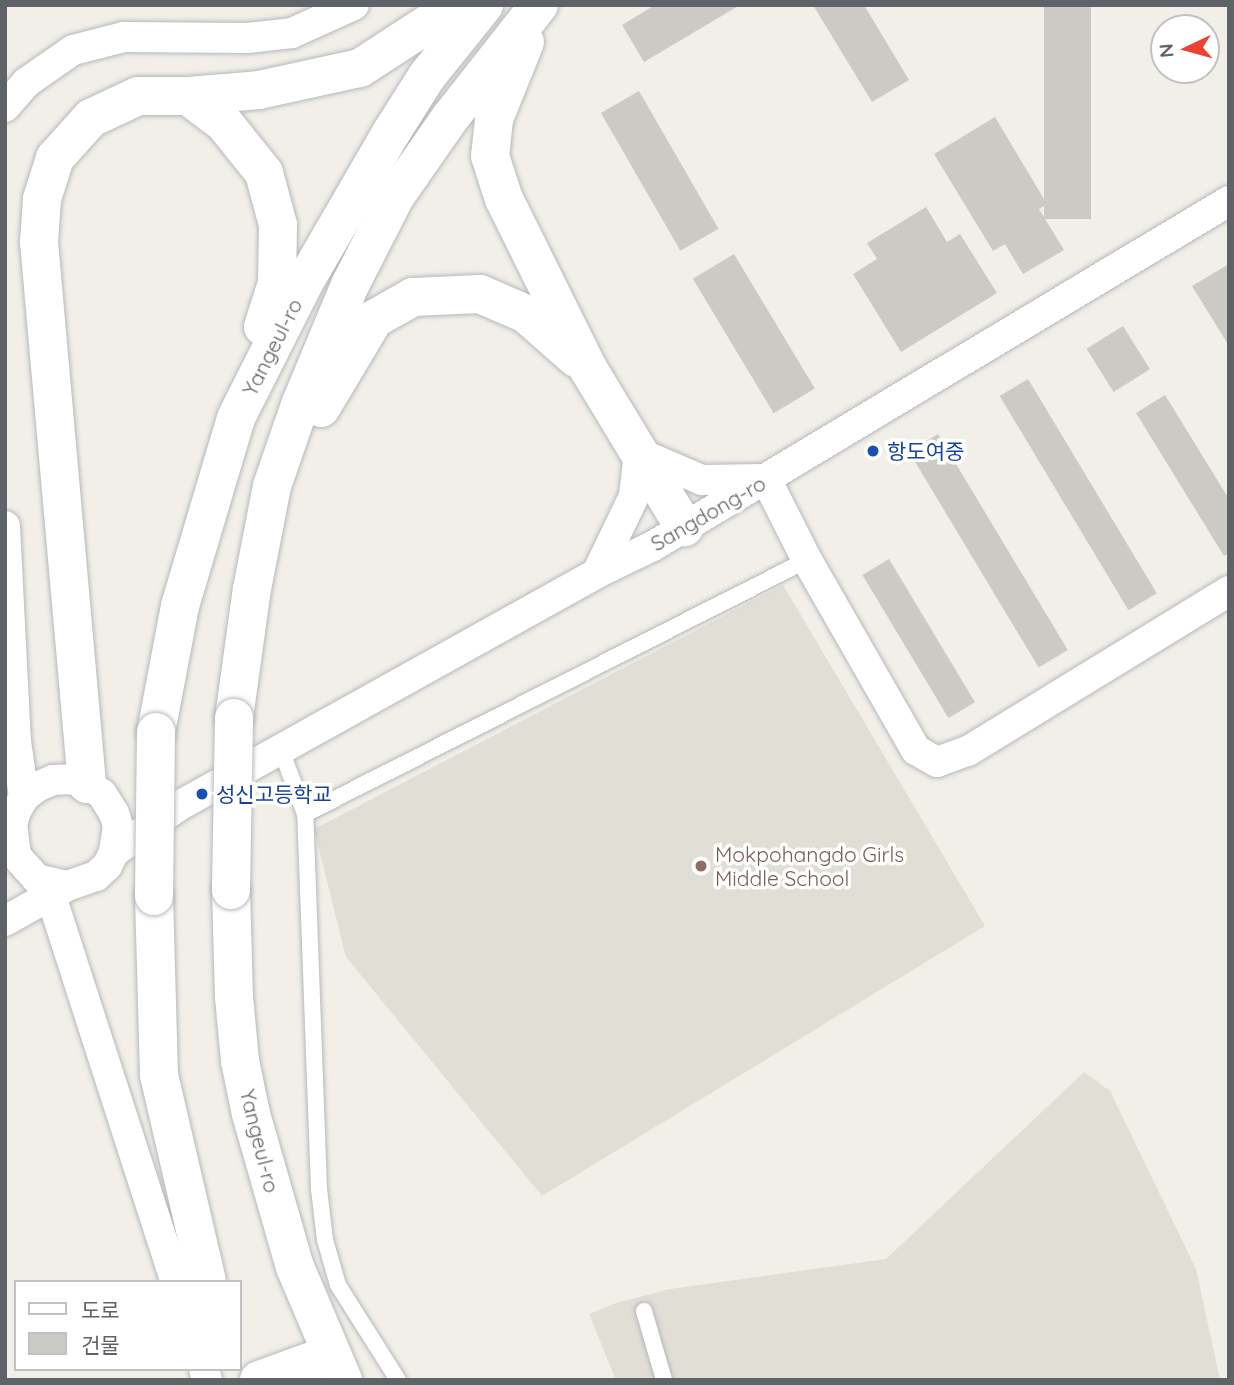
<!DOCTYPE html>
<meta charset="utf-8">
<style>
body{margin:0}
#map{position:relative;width:1234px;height:1385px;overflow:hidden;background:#f1efe8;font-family:Quicksand,"Noto Sans KR",sans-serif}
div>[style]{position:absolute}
.education>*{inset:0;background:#e1ded6}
.building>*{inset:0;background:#cccac5;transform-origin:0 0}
.roads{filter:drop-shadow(0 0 2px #b5b8bc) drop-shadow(0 0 2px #b5b8bc)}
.lane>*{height:16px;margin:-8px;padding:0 8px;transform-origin:8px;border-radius:8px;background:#fff}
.street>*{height:30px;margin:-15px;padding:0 15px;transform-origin:15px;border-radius:15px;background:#fff}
.secondary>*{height:38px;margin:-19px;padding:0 19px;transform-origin:19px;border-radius:19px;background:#fff}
.bridges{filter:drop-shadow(0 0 2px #b6babf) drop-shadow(0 0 2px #b6babf)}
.secondary-bridge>*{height:38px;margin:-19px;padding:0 19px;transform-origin:19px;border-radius:19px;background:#fff}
.dots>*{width:19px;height:19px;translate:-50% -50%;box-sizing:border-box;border:4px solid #fff;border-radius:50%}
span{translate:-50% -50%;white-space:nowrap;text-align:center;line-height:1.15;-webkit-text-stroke:7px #fff;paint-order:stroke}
.street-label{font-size:21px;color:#5f6368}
.transit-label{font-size:21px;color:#164399}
.left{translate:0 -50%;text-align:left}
.education-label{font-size:21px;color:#785e54}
.frame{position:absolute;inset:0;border:7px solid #5f6368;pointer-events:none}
.legend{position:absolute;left:14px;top:1280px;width:228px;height:91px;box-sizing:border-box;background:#fff;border:2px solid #bfc1c3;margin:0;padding:9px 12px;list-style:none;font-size:21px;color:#5f6368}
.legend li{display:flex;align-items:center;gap:14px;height:35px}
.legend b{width:35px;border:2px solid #bfc1c3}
.north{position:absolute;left:1150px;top:14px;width:70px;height:70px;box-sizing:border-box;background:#fff;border:2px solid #bfc1c3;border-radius:50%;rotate:265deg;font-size:19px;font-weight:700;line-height:28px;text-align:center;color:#5f6368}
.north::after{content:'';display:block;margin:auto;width:24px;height:32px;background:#ea4335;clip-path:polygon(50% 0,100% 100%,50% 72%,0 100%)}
</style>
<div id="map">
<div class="education">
<div style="clip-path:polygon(783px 585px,985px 926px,542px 1196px,346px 957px,314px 829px)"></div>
<div style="clip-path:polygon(1084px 1072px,1110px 1091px,1196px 1269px,1220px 1380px,616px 1380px,589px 1314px,616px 1303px,670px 1289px,886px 1259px)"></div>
</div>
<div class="building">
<div style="clip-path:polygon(655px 5px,740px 5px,644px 62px,622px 25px)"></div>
<div style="clip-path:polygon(813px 5px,864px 5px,909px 80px,872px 102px)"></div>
<div style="left:1044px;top:5px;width:47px;height:214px"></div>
<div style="left:639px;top:91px;width:159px;height:44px;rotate:60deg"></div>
<div style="clip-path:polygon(995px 117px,1047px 204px,1039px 209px,1064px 250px,1023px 274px,1005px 244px,993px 251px,934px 154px)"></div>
<div style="clip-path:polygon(926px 207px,947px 242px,960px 234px,997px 293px,901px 352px,853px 274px,877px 259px,867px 243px)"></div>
<div style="left:734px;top:254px;width:157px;height:48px;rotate:59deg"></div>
<div style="clip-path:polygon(1229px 264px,1229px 346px,1192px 286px)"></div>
<div style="left:1123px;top:326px;width:51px;height:43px;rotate:58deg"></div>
<div style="left:1028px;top:379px;width:250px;height:33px;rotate:59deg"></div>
<div style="clip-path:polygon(1165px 395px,1229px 499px,1229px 553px,1224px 556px,1136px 413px)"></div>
<div style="left:938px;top:434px;width:252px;height:34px;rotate:59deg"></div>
<div style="left:889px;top:559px;width:167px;height:31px;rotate:59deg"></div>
</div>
<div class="roads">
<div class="lane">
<div style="left:280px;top:747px;width:72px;rotate:69.5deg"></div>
<div style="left:644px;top:1311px;width:72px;rotate:73.8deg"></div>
<div style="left:398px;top:1380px;width:112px;rotate:-122.3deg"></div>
<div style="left:338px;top:1285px;width:47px;rotate:-106.1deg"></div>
<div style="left:325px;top:1240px;width:51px;rotate:-96.7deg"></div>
<div style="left:319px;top:1189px;width:375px;rotate:-92.1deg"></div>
<div style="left:305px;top:814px;width:563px;rotate:-26.84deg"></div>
</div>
<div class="street">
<div style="left:5px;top:107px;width:33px;rotate:-49deg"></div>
<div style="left:27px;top:82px;width:56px;rotate:-34.8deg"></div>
<div style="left:73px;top:50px;width:53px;rotate:-14.3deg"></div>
<div style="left:124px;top:37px;width:123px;rotate:0.5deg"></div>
<div style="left:247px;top:38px;width:45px;rotate:-6.3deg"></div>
<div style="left:292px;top:33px;width:68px;rotate:-24.3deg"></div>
<div style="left:766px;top:479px;width:91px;rotate:63.2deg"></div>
<div style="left:807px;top:560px;width:219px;rotate:60.2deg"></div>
<div style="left:916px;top:750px;width:24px;rotate:30deg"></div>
<div style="left:937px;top:762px;width:33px;rotate:-20deg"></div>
<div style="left:968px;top:751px;width:306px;rotate:-31.5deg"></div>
<div style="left:5px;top:526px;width:215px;rotate:87.1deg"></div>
<div style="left:16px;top:741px;width:57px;rotate:81.9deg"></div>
<div style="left:597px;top:573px;width:85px;rotate:-64.3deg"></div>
<div style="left:634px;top:496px;width:43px;rotate:-83.4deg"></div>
<div style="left:639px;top:453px;width:69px;rotate:23.2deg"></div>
<div style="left:702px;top:480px;width:60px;rotate:-1deg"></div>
<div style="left:67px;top:886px;width:31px;rotate:-167deg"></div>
<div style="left:37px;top:879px;width:31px;rotate:-132deg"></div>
<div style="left:16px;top:856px;width:31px;rotate:-97deg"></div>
<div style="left:12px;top:825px;width:15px;rotate:-74deg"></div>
<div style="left:16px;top:811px;width:16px;rotate:-60deg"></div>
<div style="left:24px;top:797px;width:16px;rotate:-38deg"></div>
<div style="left:37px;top:787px;width:17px;rotate:-24deg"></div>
<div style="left:53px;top:780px;width:17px;rotate:-3deg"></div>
<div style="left:70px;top:779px;width:18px;rotate:16deg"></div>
<div style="left:87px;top:784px;width:18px;rotate:34deg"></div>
<div style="left:102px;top:794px;width:22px;rotate:58deg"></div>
<div style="left:114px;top:813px;width:14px;rotate:73deg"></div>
<div style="left:118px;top:826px;width:26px;rotate:99deg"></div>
<div style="left:51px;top:896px;width:406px;rotate:72.1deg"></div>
<div style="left:5px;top:921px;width:71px;rotate:-29.4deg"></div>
<div style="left:67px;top:886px;width:31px;rotate:-19deg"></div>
<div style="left:96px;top:876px;width:15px;rotate:-42deg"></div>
<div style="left:107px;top:866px;width:16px;rotate:-63deg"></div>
<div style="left:114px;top:852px;width:77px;rotate:-35.5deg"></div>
<div style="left:177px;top:807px;width:481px;rotate:-29.1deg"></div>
<div style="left:597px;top:573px;width:62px;rotate:-25.7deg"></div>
<div style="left:653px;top:546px;width:671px;rotate:-30.92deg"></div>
<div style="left:204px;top:1369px;width:11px;rotate:75deg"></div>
</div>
<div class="secondary">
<div style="left:525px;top:42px;width:83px;rotate:111.9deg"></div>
<div style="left:494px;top:119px;width:37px;rotate:96deg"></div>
<div style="left:490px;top:156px;width:45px;rotate:72deg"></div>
<div style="left:504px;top:199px;width:191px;rotate:63.6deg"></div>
<div style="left:589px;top:370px;width:184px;rotate:58.8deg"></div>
<div style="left:188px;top:96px;width:45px;rotate:36.9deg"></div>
<div style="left:224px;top:123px;width:64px;rotate:51.3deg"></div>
<div style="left:264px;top:173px;width:54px;rotate:74.9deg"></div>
<div style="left:278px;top:225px;width:58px;rotate:91deg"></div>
<div style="left:277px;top:283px;width:46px;rotate:107.7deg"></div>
<div style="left:321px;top:408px;width:104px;rotate:-59.2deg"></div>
<div style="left:374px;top:319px;width:45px;rotate:-29.4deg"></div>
<div style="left:413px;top:297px;width:67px;rotate:-2.6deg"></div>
<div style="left:480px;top:294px;width:50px;rotate:23.5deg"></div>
<div style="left:526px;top:314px;width:67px;rotate:41.3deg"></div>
<div style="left:234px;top:718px;width:130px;rotate:-82.1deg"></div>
<div style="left:252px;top:589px;width:105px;rotate:-79deg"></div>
<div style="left:272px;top:486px;width:86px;rotate:-70.9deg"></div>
<div style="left:300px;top:405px;width:130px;rotate:-67.4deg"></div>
<div style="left:350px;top:285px;width:99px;rotate:-62.9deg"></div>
<div style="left:395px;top:197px;width:96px;rotate:-55.2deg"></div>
<div style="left:450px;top:118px;width:144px;rotate:-51.8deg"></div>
<div style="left:156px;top:732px;width:128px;rotate:-79.2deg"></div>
<div style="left:180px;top:606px;width:196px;rotate:-73.4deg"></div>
<div style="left:236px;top:418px;width:151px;rotate:-63.3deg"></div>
<div style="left:304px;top:283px;width:173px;rotate:-59.9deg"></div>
<div style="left:391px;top:133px;width:67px;rotate:-57.7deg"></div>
<div style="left:427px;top:76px;width:91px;rotate:-51.2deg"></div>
<div style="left:87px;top:784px;width:544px;rotate:-95.06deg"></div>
<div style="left:39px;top:242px;width:43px;rotate:-86deg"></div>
<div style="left:42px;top:199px;width:43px;rotate:-72.4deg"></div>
<div style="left:55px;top:158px;width:54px;rotate:-48deg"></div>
<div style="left:91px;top:118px;width:52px;rotate:-25.1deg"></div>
<div style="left:138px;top:96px;width:50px"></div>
<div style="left:188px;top:96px;width:71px;rotate:-4.8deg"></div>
<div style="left:259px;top:90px;width:103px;rotate:-12.3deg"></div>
<div style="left:360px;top:68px;width:116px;rotate:-33deg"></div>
<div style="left:231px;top:890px;width:107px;rotate:88.4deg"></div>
<div style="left:234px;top:997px;width:64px;rotate:84.6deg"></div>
<div style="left:240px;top:1061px;width:54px;rotate:78.3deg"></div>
<div style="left:251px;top:1114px;width:159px;rotate:74deg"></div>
<div style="left:295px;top:1267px;width:123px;rotate:67deg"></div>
<div style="left:154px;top:896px;width:179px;rotate:88.4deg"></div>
<div style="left:159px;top:1075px;width:212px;rotate:76.9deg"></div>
<div style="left:259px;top:1380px;width:77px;rotate:-19.9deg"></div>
</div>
</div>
<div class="bridges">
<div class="secondary-bridge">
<div style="left:231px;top:890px;width:172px;rotate:-89deg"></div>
<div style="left:154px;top:896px;width:164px;rotate:-89.3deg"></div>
</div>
</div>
<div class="dots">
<div style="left:873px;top:451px;background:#1a4fb4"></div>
<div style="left:202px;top:794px;background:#1a4fb4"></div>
<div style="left:701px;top:866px;background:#8d6e63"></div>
</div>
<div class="street-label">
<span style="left:272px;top:347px;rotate:-63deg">Yangeul-ro</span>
<span style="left:708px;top:513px;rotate:-30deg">Sangdong-ro</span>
<span style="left:260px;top:1141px;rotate:76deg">Yangeul-ro</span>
</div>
<div class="transit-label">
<span class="left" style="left:887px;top:451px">항도여중</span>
<span class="left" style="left:216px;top:794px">성신고등학교</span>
</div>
<div class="education-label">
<span class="left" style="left:715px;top:866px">Mokpohangdo Girls<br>Middle School</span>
</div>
<div class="frame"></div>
<ul class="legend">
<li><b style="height:9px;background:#fff"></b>도로</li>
<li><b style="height:19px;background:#cccac5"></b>건물</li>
</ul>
<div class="north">N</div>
</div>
